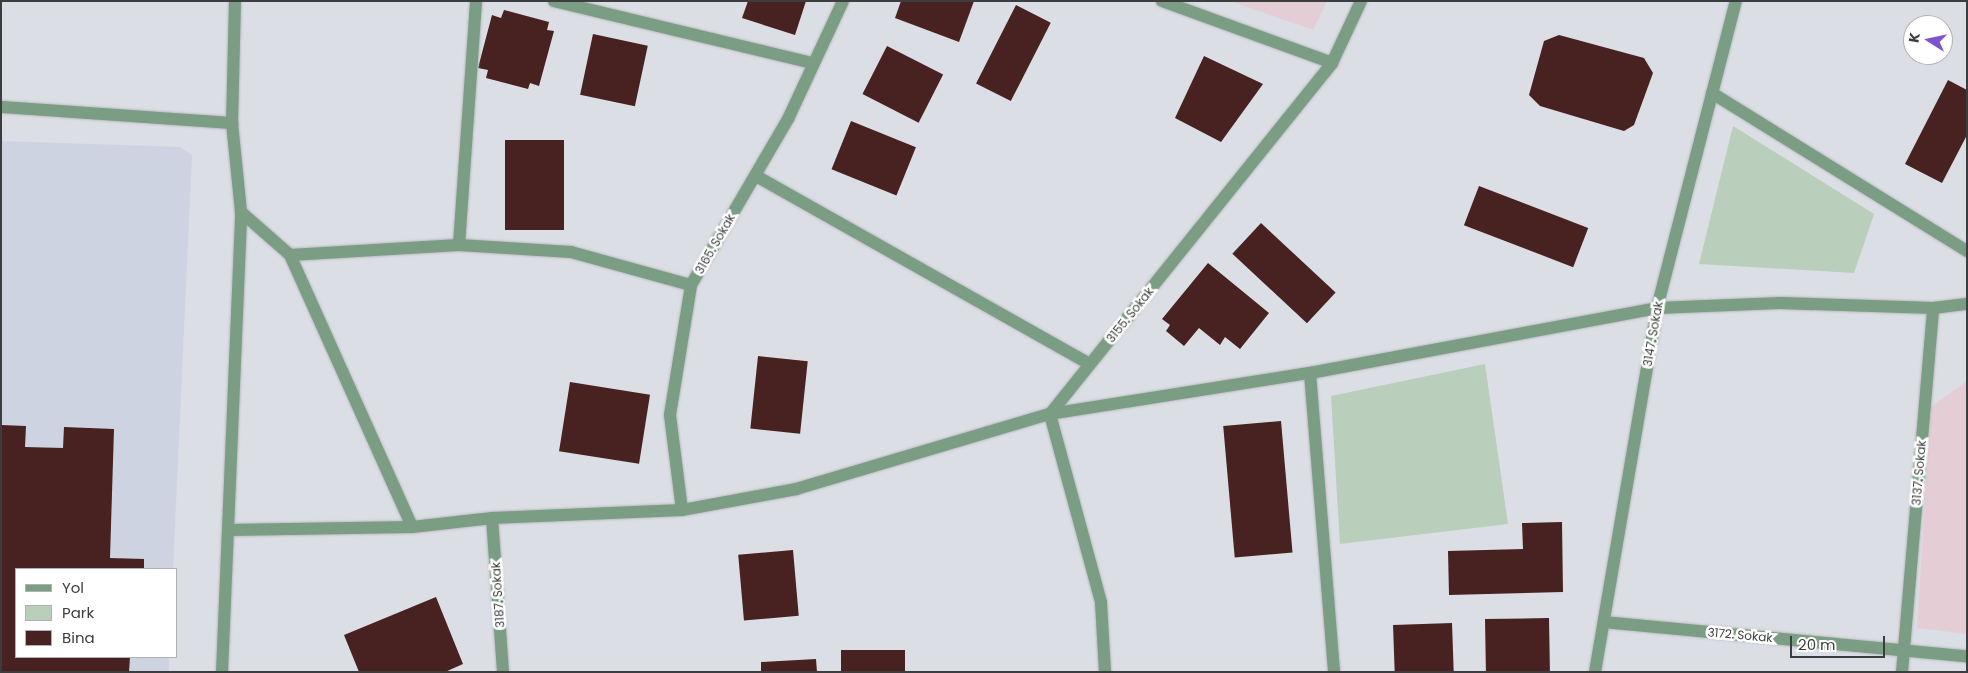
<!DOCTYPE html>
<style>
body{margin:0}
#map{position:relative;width:1968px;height:673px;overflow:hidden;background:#dbdee4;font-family:Poppins,sans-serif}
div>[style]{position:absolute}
.built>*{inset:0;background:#cdd3e0}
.education>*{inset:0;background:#e5cdd6}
.green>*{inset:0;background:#b9cfbb}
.building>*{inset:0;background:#482121;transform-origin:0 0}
.roads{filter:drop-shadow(0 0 1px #b8bbc0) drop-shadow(0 0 1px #b8bbc0)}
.minor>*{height:12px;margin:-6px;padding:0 6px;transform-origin:6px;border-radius:6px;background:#7b9d83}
span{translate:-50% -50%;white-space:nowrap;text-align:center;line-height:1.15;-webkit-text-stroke:5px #fff;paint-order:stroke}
.street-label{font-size:12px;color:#3c3d3f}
.frame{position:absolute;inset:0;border:2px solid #3c3d3f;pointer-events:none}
.legend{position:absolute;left:15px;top:568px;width:162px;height:90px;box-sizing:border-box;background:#fff;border:1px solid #b1b1b2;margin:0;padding:6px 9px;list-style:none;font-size:15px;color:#3c3d3f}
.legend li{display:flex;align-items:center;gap:10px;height:25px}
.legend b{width:25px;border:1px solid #b1b1b2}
.north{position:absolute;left:1903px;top:15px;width:50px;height:50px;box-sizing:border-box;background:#fff;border:1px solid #b1b1b2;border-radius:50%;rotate:280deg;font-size:14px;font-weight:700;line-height:20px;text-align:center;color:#3c3d3f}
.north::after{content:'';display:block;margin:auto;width:18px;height:22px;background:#7e53cd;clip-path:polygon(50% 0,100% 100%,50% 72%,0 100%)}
.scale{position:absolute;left:1790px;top:636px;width:95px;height:22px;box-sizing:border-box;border:2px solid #3c3d3f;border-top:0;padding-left:6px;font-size:15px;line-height:18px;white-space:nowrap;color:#3c3d3f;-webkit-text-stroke:4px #fff;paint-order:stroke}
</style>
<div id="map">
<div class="built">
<div style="clip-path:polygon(1px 141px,180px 147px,192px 155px,173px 569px,16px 569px,16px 657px,169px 657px,169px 672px,1px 672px)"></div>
</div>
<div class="education">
<div style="clip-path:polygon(1230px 1px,1327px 1px,1313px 30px)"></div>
<div style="clip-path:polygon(1967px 381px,1967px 634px,1917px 628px,1931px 407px)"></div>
</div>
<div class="green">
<div style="clip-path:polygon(1733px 126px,1874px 214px,1854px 273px,1699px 264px)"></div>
<div style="clip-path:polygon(1485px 364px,1508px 524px,1340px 544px,1331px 396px)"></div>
</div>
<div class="building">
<div style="clip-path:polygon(748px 1px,806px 1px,795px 35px,742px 18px)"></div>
<div style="clip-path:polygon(901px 1px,974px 1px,959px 42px,895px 18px)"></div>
<div style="left:1016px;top:5px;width:39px;height:88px;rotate:27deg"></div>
<div style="clip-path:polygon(504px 10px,549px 22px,547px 30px,554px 31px,539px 86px,530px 83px,528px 89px,486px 78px,488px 70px,478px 68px,492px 15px,501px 18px)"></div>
<div style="left:593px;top:34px;width:56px;height:62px;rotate:12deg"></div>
<div style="clip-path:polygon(1559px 35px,1644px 58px,1653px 73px,1634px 125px,1624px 131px,1540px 106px,1529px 95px,1544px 41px)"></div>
<div style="left:887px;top:46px;width:63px;height:54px;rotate:27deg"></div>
<div style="clip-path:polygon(1204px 56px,1263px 84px,1221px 142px,1175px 118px)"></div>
<div style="clip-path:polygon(1948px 80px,1967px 90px,1967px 135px,1942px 183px,1905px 164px)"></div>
<div style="left:851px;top:121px;width:70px;height:52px;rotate:22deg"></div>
<div style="left:505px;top:140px;width:59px;height:90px"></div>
<div style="left:1479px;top:186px;width:117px;height:42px;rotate:21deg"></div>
<div style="left:1261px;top:223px;width:102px;height:42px;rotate:43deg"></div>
<div style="clip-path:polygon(1208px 263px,1269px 313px,1240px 349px,1225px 337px,1220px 345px,1199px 328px,1184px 346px,1166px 331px,1170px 325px,1162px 319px)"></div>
<div style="left:758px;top:356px;width:50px;height:73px;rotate:6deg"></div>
<div style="left:570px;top:382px;width:81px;height:70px;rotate:9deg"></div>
<div style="left:1281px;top:421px;width:132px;height:58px;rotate:85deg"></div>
<div style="clip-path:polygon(1px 425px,26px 426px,25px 447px,63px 448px,64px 427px,114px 429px,110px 558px,144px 559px,144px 569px,16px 569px,16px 657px,130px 657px,129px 672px,1px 672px)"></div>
<div style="clip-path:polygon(1562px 522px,1563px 592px,1449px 595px,1448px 551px,1523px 549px,1522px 523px)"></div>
<div style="left:793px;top:550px;width:66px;height:55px;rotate:85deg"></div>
<div style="clip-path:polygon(436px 597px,463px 664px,445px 672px,359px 672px,344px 635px)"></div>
<div style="left:1549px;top:618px;width:54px;height:64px;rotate:89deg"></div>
<div style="left:1452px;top:623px;width:49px;height:59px;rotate:88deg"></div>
<div style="left:905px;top:650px;width:22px;height:64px;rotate:90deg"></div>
<div style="clip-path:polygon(816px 659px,817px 672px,761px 672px,761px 662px)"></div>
</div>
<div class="roads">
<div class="minor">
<div style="left:235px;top:1px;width:122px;rotate:91.4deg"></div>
<div style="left:232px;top:123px;width:89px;rotate:84.2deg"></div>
<div style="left:241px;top:212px;width:65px;rotate:41.3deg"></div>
<div style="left:290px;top:255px;width:298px;rotate:65.8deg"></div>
<div style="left:554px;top:1px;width:266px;rotate:13.5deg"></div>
<div style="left:1162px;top:1px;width:181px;rotate:20deg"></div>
<div style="left:1712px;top:93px;width:300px;rotate:31.8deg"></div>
<div style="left:1px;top:107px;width:232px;rotate:4deg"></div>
<div style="left:756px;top:176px;width:383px;rotate:29.4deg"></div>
<div style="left:459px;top:245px;width:245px;rotate:-86deg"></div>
<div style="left:290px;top:255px;width:169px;rotate:-3.4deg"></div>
<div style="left:459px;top:245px;width:112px;rotate:3.6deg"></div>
<div style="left:571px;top:252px;width:124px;rotate:15.4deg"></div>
<div style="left:1310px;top:373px;width:300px;rotate:85.4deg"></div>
<div style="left:682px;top:510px;width:96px;rotate:-97.2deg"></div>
<div style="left:670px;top:415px;width:132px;rotate:-80.8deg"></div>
<div style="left:691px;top:285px;width:192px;rotate:-59.7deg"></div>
<div style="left:788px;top:119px;width:130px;rotate:-65deg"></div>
<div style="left:492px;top:518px;width:154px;rotate:85.9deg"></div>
<div style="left:228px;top:530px;width:184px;rotate:-0.9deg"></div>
<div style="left:412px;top:527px;width:81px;rotate:-6.4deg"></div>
<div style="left:492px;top:518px;width:190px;rotate:-2.4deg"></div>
<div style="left:682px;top:510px;width:116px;rotate:-10.4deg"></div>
<div style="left:796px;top:489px;width:265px;rotate:-16.5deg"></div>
<div style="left:1050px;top:414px;width:263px;rotate:-9deg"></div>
<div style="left:1310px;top:373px;width:353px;rotate:-10.6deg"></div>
<div style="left:1657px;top:308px;width:123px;rotate:-2.3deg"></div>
<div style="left:1780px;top:303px;width:153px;rotate:1.9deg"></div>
<div style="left:1604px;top:622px;width:365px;rotate:5.4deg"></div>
<div style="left:222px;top:672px;width:460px;rotate:-87.6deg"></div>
<div style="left:1105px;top:672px;width:70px;rotate:-93.3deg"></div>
<div style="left:1101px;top:602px;width:195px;rotate:-105.2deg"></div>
<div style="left:1050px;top:414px;width:450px;rotate:-51.2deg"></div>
<div style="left:1332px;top:63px;width:68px;rotate:-64.9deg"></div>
<div style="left:1595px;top:672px;width:369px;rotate:-80.3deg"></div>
<div style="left:1657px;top:308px;width:317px;rotate:-75.6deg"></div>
<div style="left:1902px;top:672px;width:365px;rotate:-85.1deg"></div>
<div style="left:1933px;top:308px;width:34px;rotate:-7deg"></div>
</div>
</div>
<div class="street-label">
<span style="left:715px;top:244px;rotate:-60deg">3165. Sokak</span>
<span style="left:1130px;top:315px;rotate:-51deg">3155. Sokak</span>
<span style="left:1653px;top:334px;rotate:-80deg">3147. Sokak</span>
<span style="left:1919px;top:473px;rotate:-85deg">3137. Sokak</span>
<span style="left:498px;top:595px;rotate:-94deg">3187. Sokak</span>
<span style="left:1740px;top:635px;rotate:5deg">3172. Sokak</span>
</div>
<div class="frame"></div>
<ul class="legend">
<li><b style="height:6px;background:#7b9d83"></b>Yol</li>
<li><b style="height:14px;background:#b9cfbb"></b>Park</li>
<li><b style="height:14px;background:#482121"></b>Bina</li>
</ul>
<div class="north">K</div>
<div class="scale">20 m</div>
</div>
